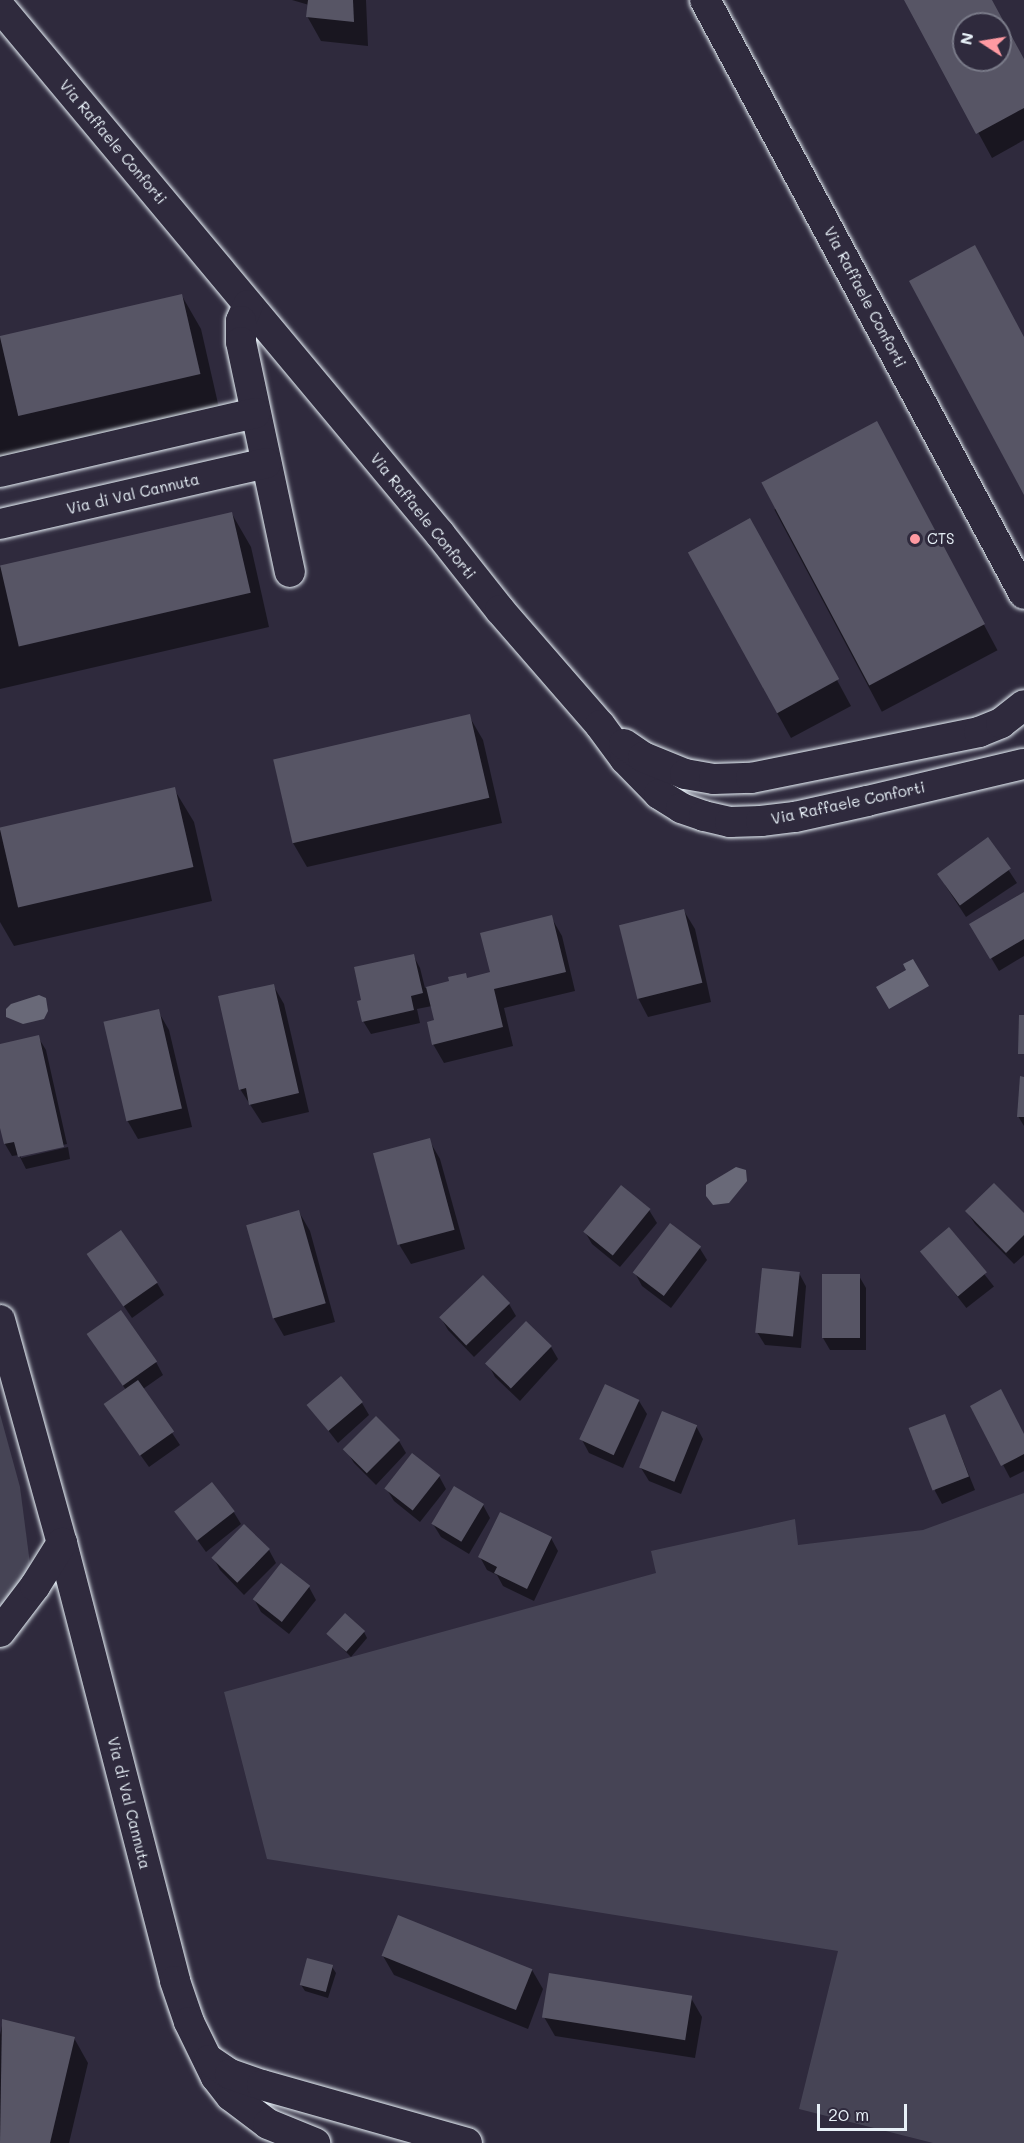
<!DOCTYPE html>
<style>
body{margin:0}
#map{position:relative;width:1024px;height:2143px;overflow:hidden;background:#2f2a3d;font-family:Mali,sans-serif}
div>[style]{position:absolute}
.green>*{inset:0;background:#464455}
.water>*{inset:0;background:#696978}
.shadow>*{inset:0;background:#0007;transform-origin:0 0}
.building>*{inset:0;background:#575565;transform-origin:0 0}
.roads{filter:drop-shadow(0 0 2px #e8f1f8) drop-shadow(0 0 2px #e8f1f8)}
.minor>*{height:30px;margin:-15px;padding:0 15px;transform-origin:15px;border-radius:15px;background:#2f2a3d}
.dots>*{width:16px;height:16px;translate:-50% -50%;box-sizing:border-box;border:3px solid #2f2a3d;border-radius:50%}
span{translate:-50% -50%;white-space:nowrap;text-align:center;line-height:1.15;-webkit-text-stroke:6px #2f2a3d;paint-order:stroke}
.street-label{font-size:15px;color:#e8f1f8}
.poi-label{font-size:15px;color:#e8f1f8}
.left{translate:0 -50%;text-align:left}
.north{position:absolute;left:952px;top:12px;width:60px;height:60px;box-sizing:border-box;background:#2f2a3d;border:2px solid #797a88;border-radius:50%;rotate:282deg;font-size:16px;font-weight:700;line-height:24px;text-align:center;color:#e8f1f8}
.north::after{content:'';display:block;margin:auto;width:21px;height:27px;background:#ff9aa2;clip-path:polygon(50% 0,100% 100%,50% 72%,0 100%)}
.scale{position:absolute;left:817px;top:2104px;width:90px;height:27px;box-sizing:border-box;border:3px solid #e8f1f8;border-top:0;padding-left:8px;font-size:18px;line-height:21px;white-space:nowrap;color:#e8f1f8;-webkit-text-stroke:4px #2f2a3d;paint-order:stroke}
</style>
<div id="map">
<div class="green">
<div style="clip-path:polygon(0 1414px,20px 1487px,30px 1564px,20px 1595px,0 1620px)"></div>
<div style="clip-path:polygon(1024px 1493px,1024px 2143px,933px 2143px,799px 2109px,838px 1951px,267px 1859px,224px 1692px,656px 1573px,651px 1551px,795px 1519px,798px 1545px,923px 1530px)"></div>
</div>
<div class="water">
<div style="clip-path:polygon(913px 959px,929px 986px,889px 1009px,876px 987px,906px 970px,903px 964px)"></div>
<div style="clip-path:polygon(39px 995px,46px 998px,48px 1011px,44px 1019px,23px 1024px,6px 1017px,6px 1009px,11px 1004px)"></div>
<div style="clip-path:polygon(736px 1167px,746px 1170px,747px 1181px,729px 1203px,713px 1205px,706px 1196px,706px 1185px)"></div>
</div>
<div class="shadow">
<div style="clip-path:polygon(292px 0,366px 0,368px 46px,321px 41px,307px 16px,309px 5px)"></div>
<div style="clip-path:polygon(evenodd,906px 0,991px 0,1024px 60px,1024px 140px,992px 158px,906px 0,964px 24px,1000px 24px,1000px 60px,964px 60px,964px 24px)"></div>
<div style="clip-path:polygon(182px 296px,201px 329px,219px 408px,0 458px,0 337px)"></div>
<div style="left:890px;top:448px;width:229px;height:131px;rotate:62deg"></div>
<div style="clip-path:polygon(232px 514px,251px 547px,269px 627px,0 689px,0 567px)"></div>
<div style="clip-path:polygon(764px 545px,851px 706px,791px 738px,777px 713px)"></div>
<div style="clip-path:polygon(469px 716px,483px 740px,502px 823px,307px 867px,293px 843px,274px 760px)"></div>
<div style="clip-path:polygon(174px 789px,194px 822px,212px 901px,14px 946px,0 922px,0 829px)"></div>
<div style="clip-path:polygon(988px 839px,1017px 883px,966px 917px,945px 885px)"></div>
<div style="clip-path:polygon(1024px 894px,1024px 956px,999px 971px,971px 924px)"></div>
<div style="clip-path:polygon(684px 911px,695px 929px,711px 1002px,648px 1017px,638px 998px)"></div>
<div style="clip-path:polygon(551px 917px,562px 936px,575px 991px,504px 1008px,513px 1046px,444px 1063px,433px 1044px,436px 1021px,432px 1006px,417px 1009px,420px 1023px,371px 1034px,363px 1021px,363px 1001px,413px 955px,420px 968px,425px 988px,492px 973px)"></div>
<div style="clip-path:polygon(273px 985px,284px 1004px,309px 1112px,262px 1123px,240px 1089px)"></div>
<div style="clip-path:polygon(158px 1011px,169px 1030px,192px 1127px,138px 1139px,127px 1120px,106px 1023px)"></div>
<div style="clip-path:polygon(38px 1037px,46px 1050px,67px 1144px,21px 1155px,21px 1158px,68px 1147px,70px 1159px,26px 1169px,19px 1155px,12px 1156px,5px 1144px,0 1121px,0 1046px)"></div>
<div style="clip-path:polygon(1024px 1078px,1024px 1126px,1018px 1116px)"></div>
<div style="clip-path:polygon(429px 1140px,440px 1159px,465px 1249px,411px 1264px,400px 1246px,375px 1155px)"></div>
<div style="clip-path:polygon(649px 1210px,657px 1223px,620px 1267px,592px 1244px,585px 1232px)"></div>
<div style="clip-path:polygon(299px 1212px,310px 1231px,335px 1322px,284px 1336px,273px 1317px)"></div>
<div style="clip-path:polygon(967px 1212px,1024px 1215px,1024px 1255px,1014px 1264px,975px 1224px)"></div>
<div style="left:949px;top:1229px;width:73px;height:35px;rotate:52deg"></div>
<div style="clip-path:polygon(699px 1247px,707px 1260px,671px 1308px,642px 1286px,635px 1273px)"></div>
<div style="clip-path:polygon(89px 1255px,157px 1283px,164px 1295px,132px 1318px)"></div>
<div style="clip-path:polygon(799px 1273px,806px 1286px,801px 1348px,765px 1345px,757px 1332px)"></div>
<div style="clip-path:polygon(859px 1276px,866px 1288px,866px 1350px,830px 1350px,823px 1338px)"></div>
<div style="clip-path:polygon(509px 1304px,516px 1316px,474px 1357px,448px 1330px,441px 1318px)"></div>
<div style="clip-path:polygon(551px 1347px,558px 1359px,520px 1401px,495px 1377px,488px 1364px)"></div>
<div style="clip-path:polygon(97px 1348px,156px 1362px,163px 1375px,143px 1389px,180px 1445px,149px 1467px,113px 1417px,126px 1390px)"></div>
<div style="clip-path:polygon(639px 1401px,647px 1414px,623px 1468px,589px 1453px,582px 1440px)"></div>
<div style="clip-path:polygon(362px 1403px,369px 1415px,338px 1443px,309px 1406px)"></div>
<div style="clip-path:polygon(972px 1406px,1024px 1435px,1024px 1471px,1010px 1478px)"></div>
<div style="clip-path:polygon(945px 1416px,975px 1490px,942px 1504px,935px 1491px)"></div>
<div style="clip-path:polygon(696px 1426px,703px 1439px,681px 1494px,649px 1481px,641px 1468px)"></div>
<div style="clip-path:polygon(399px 1441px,406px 1453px,376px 1485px,354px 1463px,346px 1450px)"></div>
<div style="clip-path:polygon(439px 1476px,446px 1489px,420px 1522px,394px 1501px,386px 1488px)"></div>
<div style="clip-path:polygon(483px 1505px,490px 1518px,469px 1554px,441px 1537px,433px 1524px)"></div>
<div style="clip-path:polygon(233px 1511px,241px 1524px,206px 1552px,177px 1512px)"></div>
<div style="clip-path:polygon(551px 1538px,558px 1551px,534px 1601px,503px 1586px,497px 1575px,487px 1570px,480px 1557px)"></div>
<div style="clip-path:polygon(269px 1550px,276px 1563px,244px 1595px,220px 1570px,213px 1557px)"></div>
<div style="clip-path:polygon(309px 1587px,316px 1600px,289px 1634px,261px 1612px,254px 1599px)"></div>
<div style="clip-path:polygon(364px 1632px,367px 1638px,351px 1657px,329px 1635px)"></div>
<div style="clip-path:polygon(383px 1956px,532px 1970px,543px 1989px,528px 2029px,394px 1975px)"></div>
<div style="clip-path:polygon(332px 1967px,336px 1973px,328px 1998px,305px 1991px,301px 1985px)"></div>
<div style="clip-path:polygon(691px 1998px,702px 2017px,695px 2058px,555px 2036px,544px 2017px)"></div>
<div style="clip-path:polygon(3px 2021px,74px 2038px,88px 2063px,69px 2143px,0 2143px,0 2035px)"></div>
</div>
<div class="building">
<div style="clip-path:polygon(308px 0,353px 0,354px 22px,306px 17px)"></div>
<div style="clip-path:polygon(evenodd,904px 0,992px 0,1024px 59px,1024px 108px,976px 134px,904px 0,964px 24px,1000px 24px,1000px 60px,964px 60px,964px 24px)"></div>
<div style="clip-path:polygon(975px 245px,1024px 337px,1024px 495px,909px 281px)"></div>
<div style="left:182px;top:294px;width:82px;height:187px;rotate:77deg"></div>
<div style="left:877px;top:421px;width:230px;height:131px;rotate:62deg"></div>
<div style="left:232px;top:512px;width:83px;height:238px;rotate:77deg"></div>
<div style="left:750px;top:518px;width:184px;height:71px;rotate:61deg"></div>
<div style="left:470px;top:714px;width:86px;height:202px;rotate:77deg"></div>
<div style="left:175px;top:787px;width:82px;height:180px;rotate:77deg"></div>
<div style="left:988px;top:837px;width:39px;height:63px;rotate:54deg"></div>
<div style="clip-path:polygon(1024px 892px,1024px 939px,990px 959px,969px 924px)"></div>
<div style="left:684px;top:909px;width:76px;height:67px;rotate:76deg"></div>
<div style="clip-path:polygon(552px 915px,566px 972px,494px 989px,503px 1027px,432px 1045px,427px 1022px,434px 1020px,426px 987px,449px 981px,448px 977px,466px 973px,467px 978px,490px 972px,480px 933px)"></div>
<div style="clip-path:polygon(414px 954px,423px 993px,411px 996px,414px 1010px,362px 1022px,357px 1001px,361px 1000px,354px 967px)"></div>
<div style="clip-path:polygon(274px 984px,299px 1093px,249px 1105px,246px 1088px,239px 1090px,218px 996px)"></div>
<div style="left:159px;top:1009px;width:102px;height:57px;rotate:77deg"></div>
<div style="clip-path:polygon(1019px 1015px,1024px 1015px,1024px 1054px,1018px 1054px)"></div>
<div style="clip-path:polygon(39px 1035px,64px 1147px,18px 1157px,14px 1142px,4px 1144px,0 1128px,0 1044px)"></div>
<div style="clip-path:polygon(1020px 1076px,1024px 1077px,1024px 1117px,1017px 1117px)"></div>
<div style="left:430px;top:1138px;width:95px;height:59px;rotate:75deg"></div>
<div style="clip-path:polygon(994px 1183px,1024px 1213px,1024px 1235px,1006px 1253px,965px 1211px)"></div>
<div style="left:621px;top:1185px;width:38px;height:60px;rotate:39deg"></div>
<div style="left:299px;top:1210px;width:97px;height:55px;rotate:74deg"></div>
<div style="left:670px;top:1223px;width:39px;height:62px;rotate:37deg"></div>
<div style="left:949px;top:1227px;width:59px;height:38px;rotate:50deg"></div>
<div style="left:121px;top:1230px;width:64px;height:42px;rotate:55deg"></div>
<div style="left:762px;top:1268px;width:38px;height:65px;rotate:6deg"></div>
<div style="left:822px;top:1274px;width:38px;height:64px"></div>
<div style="left:483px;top:1275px;width:39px;height:61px;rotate:46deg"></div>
<div style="left:121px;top:1310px;width:63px;height:42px;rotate:55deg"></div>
<div style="left:526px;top:1321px;width:36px;height:59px;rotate:44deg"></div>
<div style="left:341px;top:1376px;width:34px;height:45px;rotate:50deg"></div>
<div style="left:138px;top:1380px;width:63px;height:42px;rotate:55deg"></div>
<div style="left:605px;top:1384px;width:38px;height:61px;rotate:25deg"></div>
<div style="clip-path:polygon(1001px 1389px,1024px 1434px,1024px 1454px,1001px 1466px,970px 1406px)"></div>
<div style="left:662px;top:1411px;width:38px;height:61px;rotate:22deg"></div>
<div style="left:945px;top:1414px;width:67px;height:39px;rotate:69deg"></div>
<div style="left:376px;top:1416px;width:34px;height:47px;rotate:45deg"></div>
<div style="left:412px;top:1453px;width:36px;height:45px;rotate:38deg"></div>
<div style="left:212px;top:1482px;width:37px;height:48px;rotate:52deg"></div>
<div style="left:454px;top:1486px;width:35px;height:44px;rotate:31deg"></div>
<div style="clip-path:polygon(500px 1512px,552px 1537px,527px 1589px,494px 1573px,497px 1567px,478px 1557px)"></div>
<div style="left:244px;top:1524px;width:36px;height:47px;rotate:44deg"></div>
<div style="left:281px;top:1563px;width:37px;height:46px;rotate:38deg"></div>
<div style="left:345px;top:1613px;width:27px;height:28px;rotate:42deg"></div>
<div style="left:398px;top:1915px;width:145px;height:44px;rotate:22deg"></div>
<div style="left:307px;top:1958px;width:27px;height:28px;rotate:15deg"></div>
<div style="left:549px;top:1973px;width:145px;height:45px;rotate:9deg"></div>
<div style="clip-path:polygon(2px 2019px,75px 2037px,50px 2143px,0 2143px)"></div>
</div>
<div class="roads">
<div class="minor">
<div style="left:705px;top:0;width:674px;rotate:61.76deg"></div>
<div style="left:0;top:7px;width:687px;rotate:50.14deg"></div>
<div style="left:440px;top:534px;width:97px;rotate:51.7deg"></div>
<div style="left:500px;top:610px;width:152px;rotate:49deg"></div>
<div style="left:600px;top:725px;width:42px;rotate:53.7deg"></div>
<div style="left:625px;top:759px;width:49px;rotate:45.8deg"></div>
<div style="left:659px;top:794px;width:26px;rotate:32deg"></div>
<div style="left:681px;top:808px;width:24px;rotate:19deg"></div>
<div style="left:704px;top:816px;width:27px;rotate:13deg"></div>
<div style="left:730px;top:822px;width:31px;rotate:-2deg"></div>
<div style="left:761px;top:821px;width:34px;rotate:-7deg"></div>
<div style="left:795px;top:817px;width:74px;rotate:-12.5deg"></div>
<div style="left:867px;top:801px;width:161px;rotate:-13.3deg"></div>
<div style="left:248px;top:305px;width:17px;rotate:114deg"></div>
<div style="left:241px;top:321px;width:21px;rotate:90deg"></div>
<div style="left:241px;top:342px;width:235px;rotate:78deg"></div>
<div style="left:0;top:472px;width:262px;rotate:-13deg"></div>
<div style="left:0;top:524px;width:273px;rotate:-12.9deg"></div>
<div style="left:624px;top:744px;width:23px;rotate:34deg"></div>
<div style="left:643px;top:757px;width:45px;rotate:22deg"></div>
<div style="left:685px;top:774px;width:29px;rotate:10deg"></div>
<div style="left:714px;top:779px;width:37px;rotate:-2deg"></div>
<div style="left:751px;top:778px;width:233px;rotate:-11.4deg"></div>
<div style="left:979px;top:732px;width:24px;rotate:-22deg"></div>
<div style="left:1001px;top:723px;width:29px;rotate:-38deg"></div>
<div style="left:0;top:1320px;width:231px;rotate:74.5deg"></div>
<div style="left:62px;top:1543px;width:452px;rotate:75.5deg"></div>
<div style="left:175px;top:1981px;width:43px;rotate:71.1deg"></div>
<div style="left:189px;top:2022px;width:61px;rotate:63.9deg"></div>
<div style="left:216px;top:2077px;width:24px;rotate:52deg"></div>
<div style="left:231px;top:2096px;width:46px;rotate:37.1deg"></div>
<div style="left:268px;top:2124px;width:51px;rotate:22deg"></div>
<div style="left:0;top:1632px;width:58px;rotate:-52.7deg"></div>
<div style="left:35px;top:1586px;width:51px;rotate:-57.9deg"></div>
<div style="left:209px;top:2060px;width:25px;rotate:34deg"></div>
<div style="left:230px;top:2074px;width:34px;rotate:19deg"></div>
<div style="left:262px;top:2085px;width:213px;rotate:15.8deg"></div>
</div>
</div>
<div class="dots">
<div style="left:915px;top:539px;background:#ff9aa2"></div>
</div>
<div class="street-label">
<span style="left:113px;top:142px;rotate:50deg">Via Raffaele Conforti</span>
<span style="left:865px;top:297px;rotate:62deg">Via Raffaele Conforti</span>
<span style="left:133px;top:494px;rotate:-13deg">Via di Val Cannuta</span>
<span style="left:423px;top:516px;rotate:51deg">Via Raffaele Conforti</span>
<span style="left:848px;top:803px;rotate:-12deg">Via Raffaele Conforti</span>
<span style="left:129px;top:1803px;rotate:76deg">Via di Val Cannuta</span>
</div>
<div class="poi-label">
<span class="left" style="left:927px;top:539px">CTS</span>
</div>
<div class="north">N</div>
<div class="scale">20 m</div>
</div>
